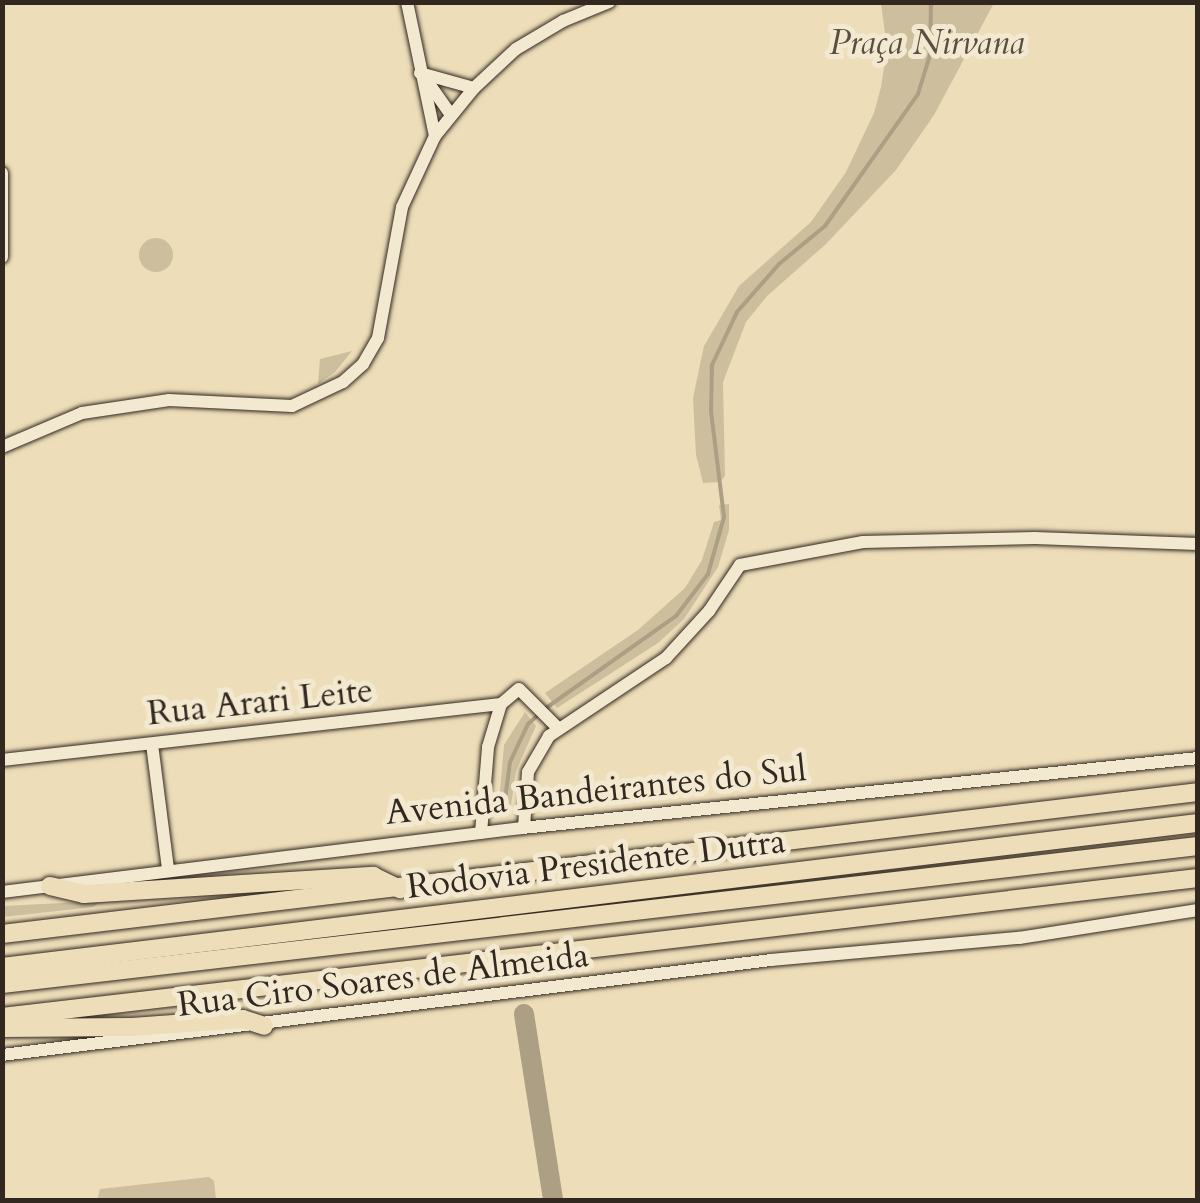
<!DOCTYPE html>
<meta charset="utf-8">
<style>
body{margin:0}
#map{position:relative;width:1200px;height:1203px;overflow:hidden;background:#edddb8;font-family:Cardo,serif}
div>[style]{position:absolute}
.green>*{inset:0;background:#cdbe9e}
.round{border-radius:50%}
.stream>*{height:4px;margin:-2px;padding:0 2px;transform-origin:2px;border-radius:2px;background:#ad9f84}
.river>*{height:20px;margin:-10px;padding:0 10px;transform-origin:10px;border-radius:10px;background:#ad9f84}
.roads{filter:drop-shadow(0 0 2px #322820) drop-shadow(0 0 2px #322820)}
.secondary>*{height:12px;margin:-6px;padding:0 6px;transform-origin:6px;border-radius:6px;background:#f3e9d1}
.highway>*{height:18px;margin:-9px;padding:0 9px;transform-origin:9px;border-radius:9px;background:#edddb8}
span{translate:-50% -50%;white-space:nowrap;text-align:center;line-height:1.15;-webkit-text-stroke:10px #f3e9d1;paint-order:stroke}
.park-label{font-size:35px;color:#594e40;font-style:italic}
.street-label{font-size:35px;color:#322820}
.frame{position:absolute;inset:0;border:5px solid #322820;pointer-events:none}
</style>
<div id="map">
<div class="green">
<div style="clip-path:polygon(881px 3px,994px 3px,934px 115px,896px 170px,826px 244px,767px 296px,746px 322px,723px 382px,725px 476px,720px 482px,703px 483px,696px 455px,693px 398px,704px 346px,739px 286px,811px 222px,846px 172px,874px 113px,881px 87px,887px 49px)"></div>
<div class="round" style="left:139px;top:238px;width:34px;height:34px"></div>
<div style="clip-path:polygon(352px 351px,335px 372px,318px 384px,320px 359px)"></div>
<div style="clip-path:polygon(729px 504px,729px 530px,718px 567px,684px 619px,658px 643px,557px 708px,545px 693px,638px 630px,685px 588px,702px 560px,714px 522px,721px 520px,719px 505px)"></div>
<div style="clip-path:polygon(525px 712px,536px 726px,516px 771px,510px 812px,498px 814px,504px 745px)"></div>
<div style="clip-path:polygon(102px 901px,93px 907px,3px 917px,3px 906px)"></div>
<div style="clip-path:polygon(209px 1177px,214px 1181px,216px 1200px,97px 1200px,100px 1189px)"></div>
</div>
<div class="stream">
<div style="left:546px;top:708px;width:159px;rotate:-35.3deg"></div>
<div style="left:676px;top:616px;width:53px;rotate:-52.7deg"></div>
<div style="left:708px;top:574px;width:59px;rotate:-74.3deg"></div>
<div style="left:724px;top:517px;width:107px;rotate:-97deg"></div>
<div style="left:711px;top:411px;width:46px;rotate:-88.8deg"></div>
<div style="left:712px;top:365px;width:59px;rotate:-64.7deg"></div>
<div style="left:737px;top:312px;width:64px;rotate:-48.8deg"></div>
<div style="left:779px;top:264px;width:60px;rotate:-39.6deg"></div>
<div style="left:825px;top:226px;width:161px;rotate:-54.8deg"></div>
<div style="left:918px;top:94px;width:41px;rotate:-72.9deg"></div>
<div style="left:930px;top:55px;width:53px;rotate:-88.9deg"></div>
<div style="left:503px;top:815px;width:53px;rotate:-82.5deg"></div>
<div style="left:510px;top:762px;width:42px;rotate:-64.7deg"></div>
<div style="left:528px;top:724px;width:15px;rotate:-42deg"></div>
</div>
<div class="river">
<div style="left:524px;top:1014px;width:188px;rotate:81.1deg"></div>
</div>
<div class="roads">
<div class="secondary">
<div style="left:407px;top:2px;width:137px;rotate:78.2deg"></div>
<div style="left:420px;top:73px;width:56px;rotate:15.5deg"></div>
<div style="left:425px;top:78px;width:45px;rotate:54.9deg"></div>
<div style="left:2px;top:173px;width:84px;rotate:90deg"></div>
<div style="left:2px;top:447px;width:87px;rotate:-23deg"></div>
<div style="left:82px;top:413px;width:88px;rotate:-8.5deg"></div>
<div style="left:169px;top:400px;width:123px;rotate:2.8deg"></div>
<div style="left:292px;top:406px;width:56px;rotate:-25.2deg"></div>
<div style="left:343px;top:382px;width:27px;rotate:-42deg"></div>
<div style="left:363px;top:364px;width:30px;rotate:-60deg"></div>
<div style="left:378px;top:338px;width:133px;rotate:-79.6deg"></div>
<div style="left:402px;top:207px;width:78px;rotate:-65.1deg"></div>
<div style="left:435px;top:136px;width:62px;rotate:-50.9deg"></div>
<div style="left:474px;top:88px;width:57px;rotate:-42.9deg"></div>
<div style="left:516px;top:49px;width:55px;rotate:-30.8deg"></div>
<div style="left:563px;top:21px;width:50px;rotate:-22.4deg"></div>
<div style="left:152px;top:744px;width:126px;rotate:82.7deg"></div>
<div style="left:2px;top:760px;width:502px;rotate:-6.4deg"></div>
<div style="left:501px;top:704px;width:23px;rotate:-40deg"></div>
<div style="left:519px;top:689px;width:55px;rotate:45deg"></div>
<div style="left:524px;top:827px;width:55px;rotate:-85.8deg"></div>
<div style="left:528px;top:772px;width:42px;rotate:-59.7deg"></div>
<div style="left:549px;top:736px;width:141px;rotate:-33.7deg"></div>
<div style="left:666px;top:658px;width:64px;rotate:-47.5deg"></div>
<div style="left:709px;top:611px;width:55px;rotate:-56deg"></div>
<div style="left:740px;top:565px;width:125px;rotate:-10.6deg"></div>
<div style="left:863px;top:542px;width:172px;rotate:-1.3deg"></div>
<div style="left:1035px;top:538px;width:163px;rotate:2.1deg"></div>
<div style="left:481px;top:833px;width:86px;rotate:-85.3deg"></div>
<div style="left:488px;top:747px;width:45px;rotate:-73.2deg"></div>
<div style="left:2px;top:892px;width:524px;rotate:-7.02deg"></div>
<div style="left:522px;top:828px;width:680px;rotate:-5.91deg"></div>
<div style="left:2px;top:1055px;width:775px;rotate:-7.04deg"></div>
<div style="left:771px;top:960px;width:249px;rotate:-5.1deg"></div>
<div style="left:1019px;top:938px;width:181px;rotate:-8.9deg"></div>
</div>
<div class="highway">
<div style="left:50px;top:886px;width:35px;rotate:13deg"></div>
<div style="left:84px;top:894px;width:290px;rotate:-3.6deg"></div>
<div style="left:373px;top:876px;width:30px;rotate:26deg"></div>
<div style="left:2px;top:934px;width:1204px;rotate:-6.77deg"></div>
<div style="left:2px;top:967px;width:1205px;rotate:-6.87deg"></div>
<div style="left:2px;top:984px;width:1204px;rotate:-6.58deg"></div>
<div style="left:2px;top:1017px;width:1204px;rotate:-6.63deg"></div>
<div style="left:2px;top:1028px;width:130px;rotate:-0.4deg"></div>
<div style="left:132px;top:1027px;width:111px;rotate:-4.1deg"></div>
<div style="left:243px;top:1019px;width:22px;rotate:18deg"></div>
</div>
</div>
<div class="park-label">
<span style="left:927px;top:43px">Praça Nirvana</span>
</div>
<div class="street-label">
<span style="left:260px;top:702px;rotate:-6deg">Rua Arari Leite</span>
<span style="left:596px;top:791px;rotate:-6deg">Avenida Bandeirantes do Sul</span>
<span style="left:596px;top:864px;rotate:-7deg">Rodovia Presidente Dutra</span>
<span style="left:383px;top:980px;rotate:-7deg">Rua Ciro Soares de Almeida</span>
</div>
<div class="frame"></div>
</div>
